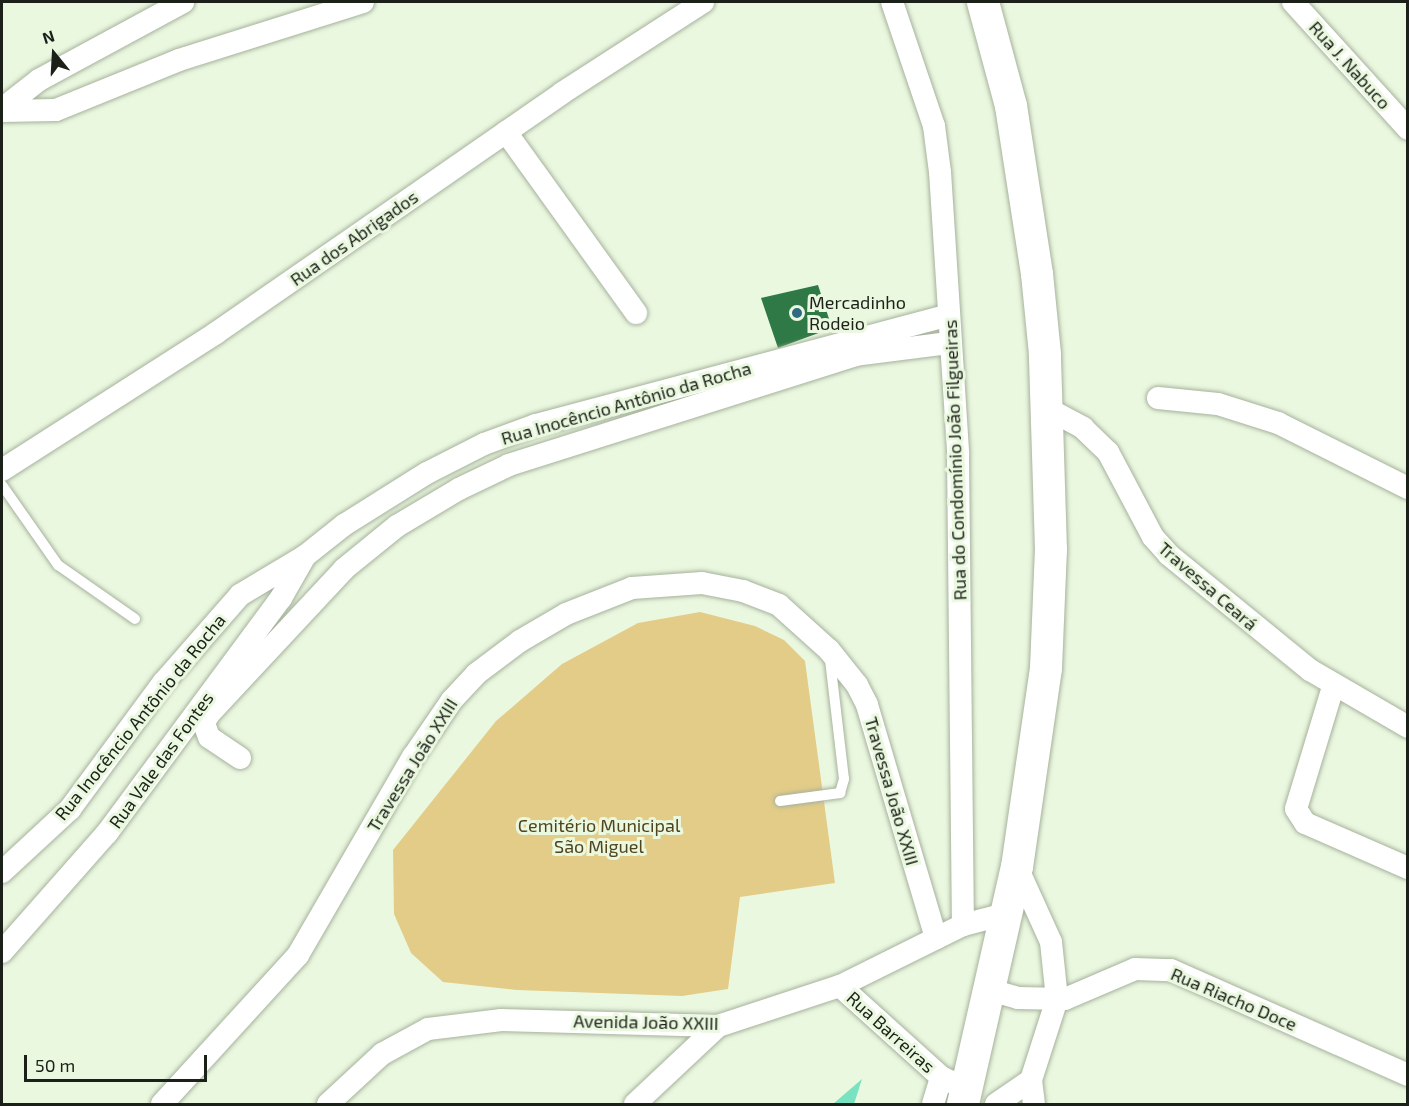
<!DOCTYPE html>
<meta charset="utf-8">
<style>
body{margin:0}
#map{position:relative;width:1409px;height:1106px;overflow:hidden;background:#ebf8e0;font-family:"Exo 2",sans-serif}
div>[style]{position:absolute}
.green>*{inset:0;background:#e3cc88}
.water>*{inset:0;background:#79e2c0}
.building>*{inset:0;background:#2e7945}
.roads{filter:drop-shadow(0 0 2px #a6b29c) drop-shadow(0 0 2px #a6b29c)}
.lane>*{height:10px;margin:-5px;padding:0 5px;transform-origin:5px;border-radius:5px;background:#fff}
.street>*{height:22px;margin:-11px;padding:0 11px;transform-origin:11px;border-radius:11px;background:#fff}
.secondary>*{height:32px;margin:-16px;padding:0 16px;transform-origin:16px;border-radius:16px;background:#fff}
.dots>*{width:16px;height:16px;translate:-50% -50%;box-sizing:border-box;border:3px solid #ebf8e0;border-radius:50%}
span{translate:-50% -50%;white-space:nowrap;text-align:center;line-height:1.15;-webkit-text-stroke:6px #ebf8e0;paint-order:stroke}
.street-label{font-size:18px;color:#1b2018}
.poi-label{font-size:18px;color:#1b2018}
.left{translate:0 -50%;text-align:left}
.park-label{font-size:18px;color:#50441f}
.frame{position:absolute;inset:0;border:3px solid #1b2018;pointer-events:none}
.north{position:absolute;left:24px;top:24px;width:60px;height:60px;-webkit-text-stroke:4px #ebf8e0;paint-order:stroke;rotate:342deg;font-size:16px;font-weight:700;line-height:24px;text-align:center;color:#1b2018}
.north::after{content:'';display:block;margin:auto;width:21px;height:27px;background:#1b2018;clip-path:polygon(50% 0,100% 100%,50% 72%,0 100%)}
.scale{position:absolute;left:24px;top:1055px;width:183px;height:27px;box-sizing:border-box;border:3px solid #1b2018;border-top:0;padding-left:8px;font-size:18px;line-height:21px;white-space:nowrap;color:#1b2018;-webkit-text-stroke:4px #ebf8e0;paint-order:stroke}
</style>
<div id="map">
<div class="green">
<div style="clip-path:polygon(700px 612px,755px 626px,784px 640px,805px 661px,835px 883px,740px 897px,728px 989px,682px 996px,517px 990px,443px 982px,411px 953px,394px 914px,393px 850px,496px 721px,562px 664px,638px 623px)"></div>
</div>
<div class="water">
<div style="clip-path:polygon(862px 1079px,854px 1104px,833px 1104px)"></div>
</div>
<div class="building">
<div style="clip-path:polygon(818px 285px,832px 328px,778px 348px,761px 298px)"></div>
</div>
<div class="roads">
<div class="lane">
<div style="left:2px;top:485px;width:98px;rotate:55deg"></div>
<div style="left:58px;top:565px;width:94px;rotate:35deg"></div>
<div style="left:780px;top:801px;width:61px;rotate:-7.6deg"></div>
<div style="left:840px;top:793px;width:15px;rotate:-74deg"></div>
<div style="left:844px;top:779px;width:121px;rotate:-96.7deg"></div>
</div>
<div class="street">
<div style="left:892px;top:2px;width:131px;rotate:71.3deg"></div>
<div style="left:934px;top:126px;width:46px;rotate:82.6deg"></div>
<div style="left:940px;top:172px;width:283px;rotate:86.3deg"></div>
<div style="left:958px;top:454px;width:471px;rotate:89.4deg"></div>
<div style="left:1293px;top:2px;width:171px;rotate:47.8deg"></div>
<div style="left:2px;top:109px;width:47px;rotate:-38.1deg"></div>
<div style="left:39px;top:80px;width:164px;rotate:-28.4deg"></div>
<div style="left:2px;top:111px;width:54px;rotate:-1.1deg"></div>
<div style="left:56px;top:110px;width:133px;rotate:-22.1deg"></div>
<div style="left:179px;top:60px;width:193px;rotate:-17.5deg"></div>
<div style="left:506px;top:132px;width:223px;rotate:54.3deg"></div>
<div style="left:1158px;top:398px;width:60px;rotate:5.7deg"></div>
<div style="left:1218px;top:404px;width:63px;rotate:17.6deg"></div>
<div style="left:1278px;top:423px;width:145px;rotate:26.6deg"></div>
<div style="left:1048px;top:409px;width:40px;rotate:28deg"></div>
<div style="left:1083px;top:428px;width:35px;rotate:44deg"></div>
<div style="left:1108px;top:452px;width:96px;rotate:62.1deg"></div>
<div style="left:1153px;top:537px;width:24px;rotate:48deg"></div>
<div style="left:1169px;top:555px;width:182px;rotate:39.2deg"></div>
<div style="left:1310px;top:670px;width:113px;rotate:30.2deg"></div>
<div style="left:2px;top:470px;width:254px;rotate:-32.6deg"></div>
<div style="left:216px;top:333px;width:421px;rotate:-34.7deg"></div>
<div style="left:562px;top:93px;width:168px;rotate:-32.8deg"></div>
<div style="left:1333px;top:687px;width:127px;rotate:106.9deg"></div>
<div style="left:1296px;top:809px;width:17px;rotate:57deg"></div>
<div style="left:1305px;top:823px;width:112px;rotate:23.6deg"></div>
<div style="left:240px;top:758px;width:37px;rotate:-146deg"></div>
<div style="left:209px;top:737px;width:15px;rotate:-110deg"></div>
<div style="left:204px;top:723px;width:10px;rotate:-61deg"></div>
<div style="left:209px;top:714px;width:198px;rotate:-47deg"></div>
<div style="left:344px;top:569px;width:68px;rotate:-39.1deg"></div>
<div style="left:397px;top:526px;width:72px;rotate:-30.8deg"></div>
<div style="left:459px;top:489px;width:55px;rotate:-25.6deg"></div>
<div style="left:509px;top:465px;width:363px;rotate:-17.6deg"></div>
<div style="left:855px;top:355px;width:95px;rotate:-7.3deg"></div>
<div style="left:2px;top:872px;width:93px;rotate:-42.8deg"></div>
<div style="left:70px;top:809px;width:157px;rotate:-53.6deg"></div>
<div style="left:163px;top:683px;width:117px;rotate:-48.8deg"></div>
<div style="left:240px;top:595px;width:76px;rotate:-31deg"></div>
<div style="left:305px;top:556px;width:50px;rotate:-38.5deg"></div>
<div style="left:344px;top:525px;width:98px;rotate:-32.1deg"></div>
<div style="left:427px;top:473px;width:64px;rotate:-27deg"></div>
<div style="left:484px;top:444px;width:55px;rotate:-20.1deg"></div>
<div style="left:536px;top:425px;width:427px;rotate:-14.9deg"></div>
<div style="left:2px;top:952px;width:159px;rotate:-48.6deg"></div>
<div style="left:107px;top:833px;width:292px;rotate:-53.5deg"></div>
<div style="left:281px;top:598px;width:48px;rotate:-60.3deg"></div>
<div style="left:840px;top:986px;width:136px;rotate:42deg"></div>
<div style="left:987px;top:989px;width:32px;rotate:16deg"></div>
<div style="left:1018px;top:998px;width:47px;rotate:1.2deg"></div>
<div style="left:1065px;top:999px;width:76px;rotate:-23.2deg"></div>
<div style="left:1135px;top:969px;width:36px;rotate:2deg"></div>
<div style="left:1171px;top:970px;width:259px;rotate:23.9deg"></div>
<div style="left:1031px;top:1080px;width:24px;rotate:83deg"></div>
<div style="left:162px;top:1104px;width:202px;rotate:-47.6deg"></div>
<div style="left:298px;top:955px;width:229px;rotate:-59.9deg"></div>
<div style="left:413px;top:757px;width:69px;rotate:-55.6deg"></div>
<div style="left:452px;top:700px;width:35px;rotate:-47deg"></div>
<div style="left:476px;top:674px;width:55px;rotate:-36.9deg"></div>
<div style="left:520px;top:641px;width:53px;rotate:-30.4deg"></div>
<div style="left:566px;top:614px;width:71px;rotate:-21.5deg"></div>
<div style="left:632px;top:588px;width:70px;rotate:-4.1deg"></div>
<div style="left:702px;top:583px;width:42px;rotate:11deg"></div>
<div style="left:743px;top:591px;width:39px;rotate:21deg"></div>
<div style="left:779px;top:605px;width:67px;rotate:42deg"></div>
<div style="left:829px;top:650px;width:45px;rotate:51.3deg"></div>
<div style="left:857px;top:685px;width:22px;rotate:63deg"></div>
<div style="left:867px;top:705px;width:243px;rotate:73.5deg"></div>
<div style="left:328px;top:1104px;width:74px;rotate:-42.8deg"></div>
<div style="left:382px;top:1054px;width:52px;rotate:-28.5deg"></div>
<div style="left:428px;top:1029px;width:74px;rotate:-7deg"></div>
<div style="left:501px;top:1020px;width:217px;rotate:1.6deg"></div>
<div style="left:718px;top:1026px;width:128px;rotate:-18.2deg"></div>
<div style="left:840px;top:986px;width:137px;rotate:-26.4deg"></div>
<div style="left:963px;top:925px;width:43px;rotate:-14.7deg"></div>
<div style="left:635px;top:1104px;width:114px;rotate:-43.2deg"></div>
<div style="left:933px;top:1104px;width:28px;rotate:-73deg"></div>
<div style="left:941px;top:1077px;width:14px;rotate:25deg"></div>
<div style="left:996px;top:1104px;width:42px;rotate:-34.4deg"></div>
<div style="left:1031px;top:1080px;width:85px;rotate:-72.2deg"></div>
<div style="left:1057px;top:999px;width:57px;rotate:-96deg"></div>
<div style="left:1051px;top:942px;width:82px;rotate:-114.4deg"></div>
</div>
<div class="secondary">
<div style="left:963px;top:1104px;width:243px;rotate:-77.2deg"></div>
<div style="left:1017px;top:867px;width:201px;rotate:-81.7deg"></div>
<div style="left:1046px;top:668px;width:118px;rotate:-87.6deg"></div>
<div style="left:1051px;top:550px;width:196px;rotate:-91.8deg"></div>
<div style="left:1045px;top:354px;width:80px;rotate:-95.7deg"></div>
<div style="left:1037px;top:274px;width:170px;rotate:-98.8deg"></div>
<div style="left:1011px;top:106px;width:108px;rotate:-105.1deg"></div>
</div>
</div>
<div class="dots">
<div style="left:797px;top:313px;background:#306983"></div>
</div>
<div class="street-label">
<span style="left:1350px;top:65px;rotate:48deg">Rua J. Nabuco</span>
<span style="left:354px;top:238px;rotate:-35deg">Rua dos Abrigados</span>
<span style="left:626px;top:403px;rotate:-16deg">Rua Inocêncio Antônio da Rocha</span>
<span style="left:955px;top:460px;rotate:-92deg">Rua do Condomínio João Filgueiras</span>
<span style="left:1208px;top:586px;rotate:41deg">Travessa Ceará</span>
<span style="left:140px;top:717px;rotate:-51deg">Rua Inocêncio Antônio da Rocha</span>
<span style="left:161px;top:760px;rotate:-54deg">Rua Vale das Fontes</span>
<span style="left:412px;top:765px;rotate:-58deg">Travessa João XXIII</span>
<span style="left:892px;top:791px;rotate:74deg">Travessa João XXIII</span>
<span style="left:1234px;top:999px;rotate:23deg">Rua Riacho Doce</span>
<span style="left:646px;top:1022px;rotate:1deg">Avenida João XXIII</span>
<span style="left:891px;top:1032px;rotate:42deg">Rua Barreiras</span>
</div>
<div class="poi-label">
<span class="left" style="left:809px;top:313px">Mercadinho<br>Rodeio</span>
</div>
<div class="park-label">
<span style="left:599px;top:836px">Cemitério Municipal<br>São Miguel</span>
</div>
<div class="frame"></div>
<div class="north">N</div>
<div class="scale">50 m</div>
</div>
